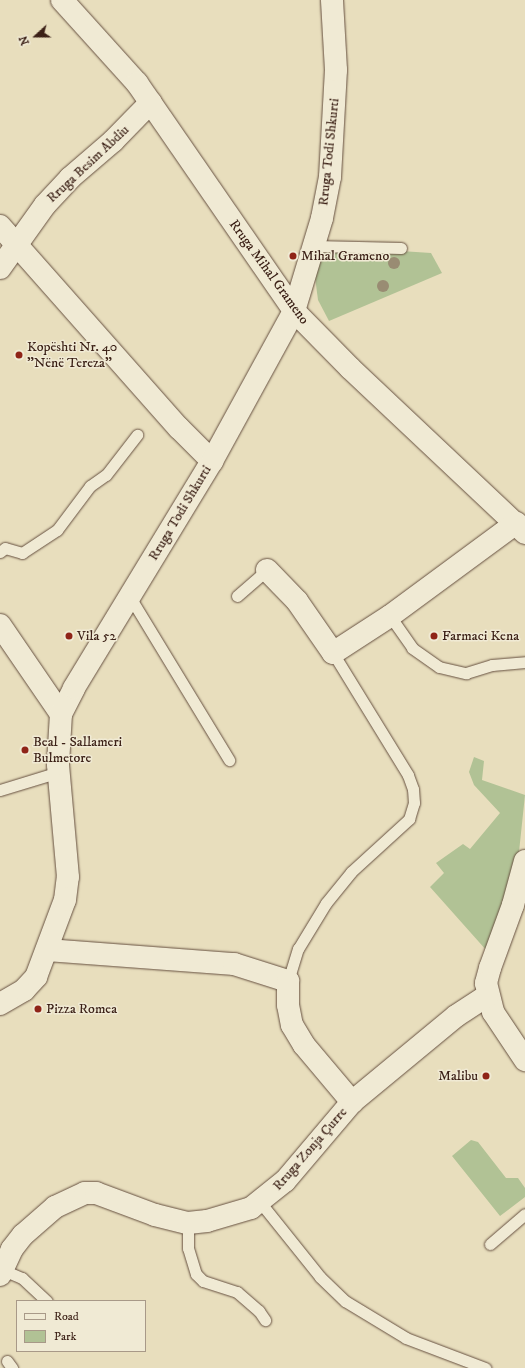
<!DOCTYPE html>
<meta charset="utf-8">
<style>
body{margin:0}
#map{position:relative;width:525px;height:1368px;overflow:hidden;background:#e8debd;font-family:"IM FELL DW Pica",serif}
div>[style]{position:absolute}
.green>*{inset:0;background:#b1c295}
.roads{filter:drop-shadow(0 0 1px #665040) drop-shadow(0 0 1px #665040)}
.service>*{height:11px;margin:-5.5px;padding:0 5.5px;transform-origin:5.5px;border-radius:5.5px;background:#f0ead4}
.minor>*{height:22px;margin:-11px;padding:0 11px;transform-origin:11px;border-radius:11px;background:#f0ead4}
.tertiary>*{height:22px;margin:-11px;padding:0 11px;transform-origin:11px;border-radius:11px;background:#f0ead4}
.trees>*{width:12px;height:12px;margin:-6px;border-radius:50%;background:#998c73}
.dots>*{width:11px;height:11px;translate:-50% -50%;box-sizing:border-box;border:2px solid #f0ead4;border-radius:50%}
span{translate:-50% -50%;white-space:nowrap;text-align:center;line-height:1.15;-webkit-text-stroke:3px #f0ead4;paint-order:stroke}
.street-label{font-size:14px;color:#3b2016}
.poi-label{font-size:14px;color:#3b2016}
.left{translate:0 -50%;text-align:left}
.right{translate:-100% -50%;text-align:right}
.legend{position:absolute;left:16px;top:1300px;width:130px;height:52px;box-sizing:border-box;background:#f0ead4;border:1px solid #a89988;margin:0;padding:5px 7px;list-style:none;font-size:12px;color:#3b2016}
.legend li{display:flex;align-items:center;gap:8px;height:20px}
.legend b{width:20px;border:1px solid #a89988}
.north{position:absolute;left:16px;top:16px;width:40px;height:40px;-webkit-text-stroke:3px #f0ead4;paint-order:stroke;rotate:249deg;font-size:11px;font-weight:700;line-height:16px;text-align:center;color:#3b2016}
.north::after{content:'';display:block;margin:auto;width:14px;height:18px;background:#3b2016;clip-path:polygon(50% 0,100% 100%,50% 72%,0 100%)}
</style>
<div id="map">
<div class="green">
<div style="clip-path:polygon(340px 247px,431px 253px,442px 273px,329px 321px,318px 300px,315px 277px,319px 258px,329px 250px)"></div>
<div style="clip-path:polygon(474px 757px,484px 761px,482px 780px,525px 795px,519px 852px,487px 951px,430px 887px,444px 873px,436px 863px,463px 844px,470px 849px,500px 813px,474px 785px,469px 772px)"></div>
<div style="clip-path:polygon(471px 1140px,478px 1142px,506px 1178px,518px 1178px,525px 1188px,525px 1197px,500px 1216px,452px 1156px)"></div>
</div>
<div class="roads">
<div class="service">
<div style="left:314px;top:246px;width:87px;rotate:1.3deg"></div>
<div style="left:0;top:552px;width:6px;rotate:-39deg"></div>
<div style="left:5px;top:548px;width:18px;rotate:16deg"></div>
<div style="left:22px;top:553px;width:42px;rotate:-33.3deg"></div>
<div style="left:57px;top:530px;width:55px;rotate:-53.1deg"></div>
<div style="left:90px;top:486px;width:19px;rotate:-35deg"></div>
<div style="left:106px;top:475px;width:51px;rotate:-52.2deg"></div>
<div style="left:237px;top:596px;width:40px;rotate:-41deg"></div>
<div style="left:130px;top:597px;width:191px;rotate:58.7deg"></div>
<div style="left:390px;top:616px;width:39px;rotate:55deg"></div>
<div style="left:412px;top:648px;width:33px;rotate:35deg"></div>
<div style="left:439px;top:667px;width:28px;rotate:13deg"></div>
<div style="left:466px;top:673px;width:27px;rotate:-17deg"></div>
<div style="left:492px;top:665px;width:33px;rotate:-5deg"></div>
<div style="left:0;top:790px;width:62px;rotate:-17deg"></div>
<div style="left:288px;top:981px;width:34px;rotate:-73deg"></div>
<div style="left:298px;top:949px;width:54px;rotate:-58.7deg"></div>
<div style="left:326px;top:903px;width:40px;rotate:-51deg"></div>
<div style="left:351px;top:872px;width:79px;rotate:-42.4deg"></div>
<div style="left:409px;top:819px;width:17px;rotate:-73deg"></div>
<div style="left:414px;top:803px;width:14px;rotate:-94deg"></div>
<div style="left:413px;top:789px;width:15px;rotate:-110deg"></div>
<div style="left:408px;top:775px;width:143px;rotate:-121.6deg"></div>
<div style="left:260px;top:1202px;width:96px;rotate:51.3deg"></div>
<div style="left:320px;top:1277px;width:35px;rotate:44deg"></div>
<div style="left:345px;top:1301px;width:71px;rotate:31.2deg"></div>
<div style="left:406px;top:1338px;width:85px;rotate:20.8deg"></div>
<div style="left:188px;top:1223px;width:25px;rotate:90deg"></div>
<div style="left:188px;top:1248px;width:27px;rotate:73deg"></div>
<div style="left:196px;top:1274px;width:10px;rotate:45deg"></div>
<div style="left:203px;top:1281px;width:36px;rotate:18deg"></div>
<div style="left:237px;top:1292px;width:29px;rotate:41deg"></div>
<div style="left:259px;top:1311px;width:11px;rotate:56deg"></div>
<div style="left:490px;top:1244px;width:46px;rotate:-40.6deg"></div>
<div style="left:3px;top:1270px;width:21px;rotate:23deg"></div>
<div style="left:22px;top:1278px;width:34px;rotate:43deg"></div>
<div style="left:7px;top:1361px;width:9px;rotate:54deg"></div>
</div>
<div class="minor">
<div style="left:0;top:226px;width:270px;rotate:48.5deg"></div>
<div style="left:179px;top:428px;width:47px;rotate:45deg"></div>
<div style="left:0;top:268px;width:77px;rotate:-54.5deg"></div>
<div style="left:45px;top:205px;width:37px;rotate:-47deg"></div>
<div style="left:70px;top:178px;width:57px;rotate:-40.7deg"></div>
<div style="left:113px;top:141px;width:54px;rotate:-45.7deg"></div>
<div style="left:294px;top:311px;width:80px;rotate:45.5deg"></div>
<div style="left:350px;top:368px;width:241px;rotate:43.3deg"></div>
<div style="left:267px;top:570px;width:43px;rotate:45.9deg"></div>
<div style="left:297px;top:601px;width:63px;rotate:55.3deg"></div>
<div style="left:333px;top:653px;width:68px;rotate:-33deg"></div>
<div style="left:390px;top:616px;width:157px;rotate:-36.4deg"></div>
<div style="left:0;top:625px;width:108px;rotate:55.6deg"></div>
<div style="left:525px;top:861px;width:46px;rotate:105.3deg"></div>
<div style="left:513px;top:905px;width:67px;rotate:110.1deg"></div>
<div style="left:490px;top:968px;width:16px;rotate:105deg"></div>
<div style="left:486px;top:983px;width:30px;rotate:76deg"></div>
<div style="left:493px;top:1012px;width:58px;rotate:56.3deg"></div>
<div style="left:47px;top:950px;width:188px;rotate:4.3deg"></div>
<div style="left:234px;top:964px;width:57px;rotate:17.5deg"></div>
<div style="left:288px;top:981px;width:24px;rotate:90deg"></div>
<div style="left:288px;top:1005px;width:20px;rotate:79deg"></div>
<div style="left:292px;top:1025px;width:23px;rotate:59deg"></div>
<div style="left:304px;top:1045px;width:75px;rotate:49.9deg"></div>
<div style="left:0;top:1275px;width:29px;rotate:-65deg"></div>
<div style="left:12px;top:1249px;width:18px;rotate:-52deg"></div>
<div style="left:23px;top:1235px;width:43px;rotate:-41.2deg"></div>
<div style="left:55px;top:1207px;width:33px;rotate:-25deg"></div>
<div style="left:85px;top:1193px;width:11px"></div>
<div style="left:96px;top:1193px;width:63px;rotate:20.4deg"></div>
<div style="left:155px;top:1215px;width:34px;rotate:14deg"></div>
<div style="left:188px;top:1223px;width:19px;rotate:-6deg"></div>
<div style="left:207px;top:1221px;width:46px;rotate:-16.5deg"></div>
<div style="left:251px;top:1208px;width:43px;rotate:-38.5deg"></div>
<div style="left:285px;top:1181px;width:104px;rotate:-49.7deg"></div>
<div style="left:352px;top:1102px;width:135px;rotate:-39.6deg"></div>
<div style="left:456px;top:1016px;width:37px;rotate:-33deg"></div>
</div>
<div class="tertiary">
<div style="left:62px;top:0;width:112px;rotate:47.9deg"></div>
<div style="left:137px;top:83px;width:277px;rotate:55.4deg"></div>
<div style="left:0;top:1004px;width:28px;rotate:-30deg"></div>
<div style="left:24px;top:990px;width:18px;rotate:-47deg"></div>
<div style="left:36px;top:977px;width:82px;rotate:-69.4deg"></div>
<div style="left:65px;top:900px;width:23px;rotate:-83deg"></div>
<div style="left:68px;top:877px;width:113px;rotate:-95.1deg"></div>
<div style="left:58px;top:764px;width:50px;rotate:-86.6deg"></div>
<div style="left:61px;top:714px;width:29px;rotate:-63deg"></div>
<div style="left:74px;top:688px;width:266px;rotate:-58.7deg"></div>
<div style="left:212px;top:461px;width:171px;rotate:-61.3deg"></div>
<div style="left:294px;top:311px;width:97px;rotate:-73.2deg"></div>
<div style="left:322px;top:218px;width:42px;rotate:-79deg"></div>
<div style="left:330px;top:177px;width:107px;rotate:-86.8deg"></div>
<div style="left:336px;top:70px;width:70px;rotate:-93.3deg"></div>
</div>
</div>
<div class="trees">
<div style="left:394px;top:263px"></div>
<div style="left:383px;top:286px"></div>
</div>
<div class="dots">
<div style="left:293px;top:256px;background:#8f2418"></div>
<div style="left:19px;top:355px;background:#8f2418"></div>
<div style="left:69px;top:636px;background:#8f2418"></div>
<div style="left:434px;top:636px;background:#8f2418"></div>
<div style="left:25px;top:750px;background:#8f2418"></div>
<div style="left:38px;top:1009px;background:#8f2418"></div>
<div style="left:486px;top:1076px;background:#8f2418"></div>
</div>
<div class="street-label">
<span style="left:329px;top:152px;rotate:-84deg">Rruga Todi Shkurti</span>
<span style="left:88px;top:164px;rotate:-43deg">Rruga Besim Abdiu</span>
<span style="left:269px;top:272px;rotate:54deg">Rruga Mihal Grameno</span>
<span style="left:180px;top:513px;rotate:-59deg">Rruga Todi Shkurti</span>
<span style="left:310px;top:1149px;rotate:-49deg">Rruga Zonja Çurre</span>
</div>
<div class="poi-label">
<span class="left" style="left:301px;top:256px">Mihal Grameno</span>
<span class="left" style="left:27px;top:355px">Kopështi Nr. 40<br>"Nënë Tereza"</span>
<span class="left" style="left:77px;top:636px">Vila 52</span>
<span class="left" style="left:442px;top:636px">Farmaci Kena</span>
<span class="left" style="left:33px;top:750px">Beal - Sallameri<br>Bulmetore</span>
<span class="left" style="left:46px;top:1009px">Pizza Romea</span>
<span class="right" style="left:478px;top:1076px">Malibu</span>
</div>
<ul class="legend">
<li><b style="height:5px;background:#f0ead4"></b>Road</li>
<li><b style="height:11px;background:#b1c295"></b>Park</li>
</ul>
<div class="north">N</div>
</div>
